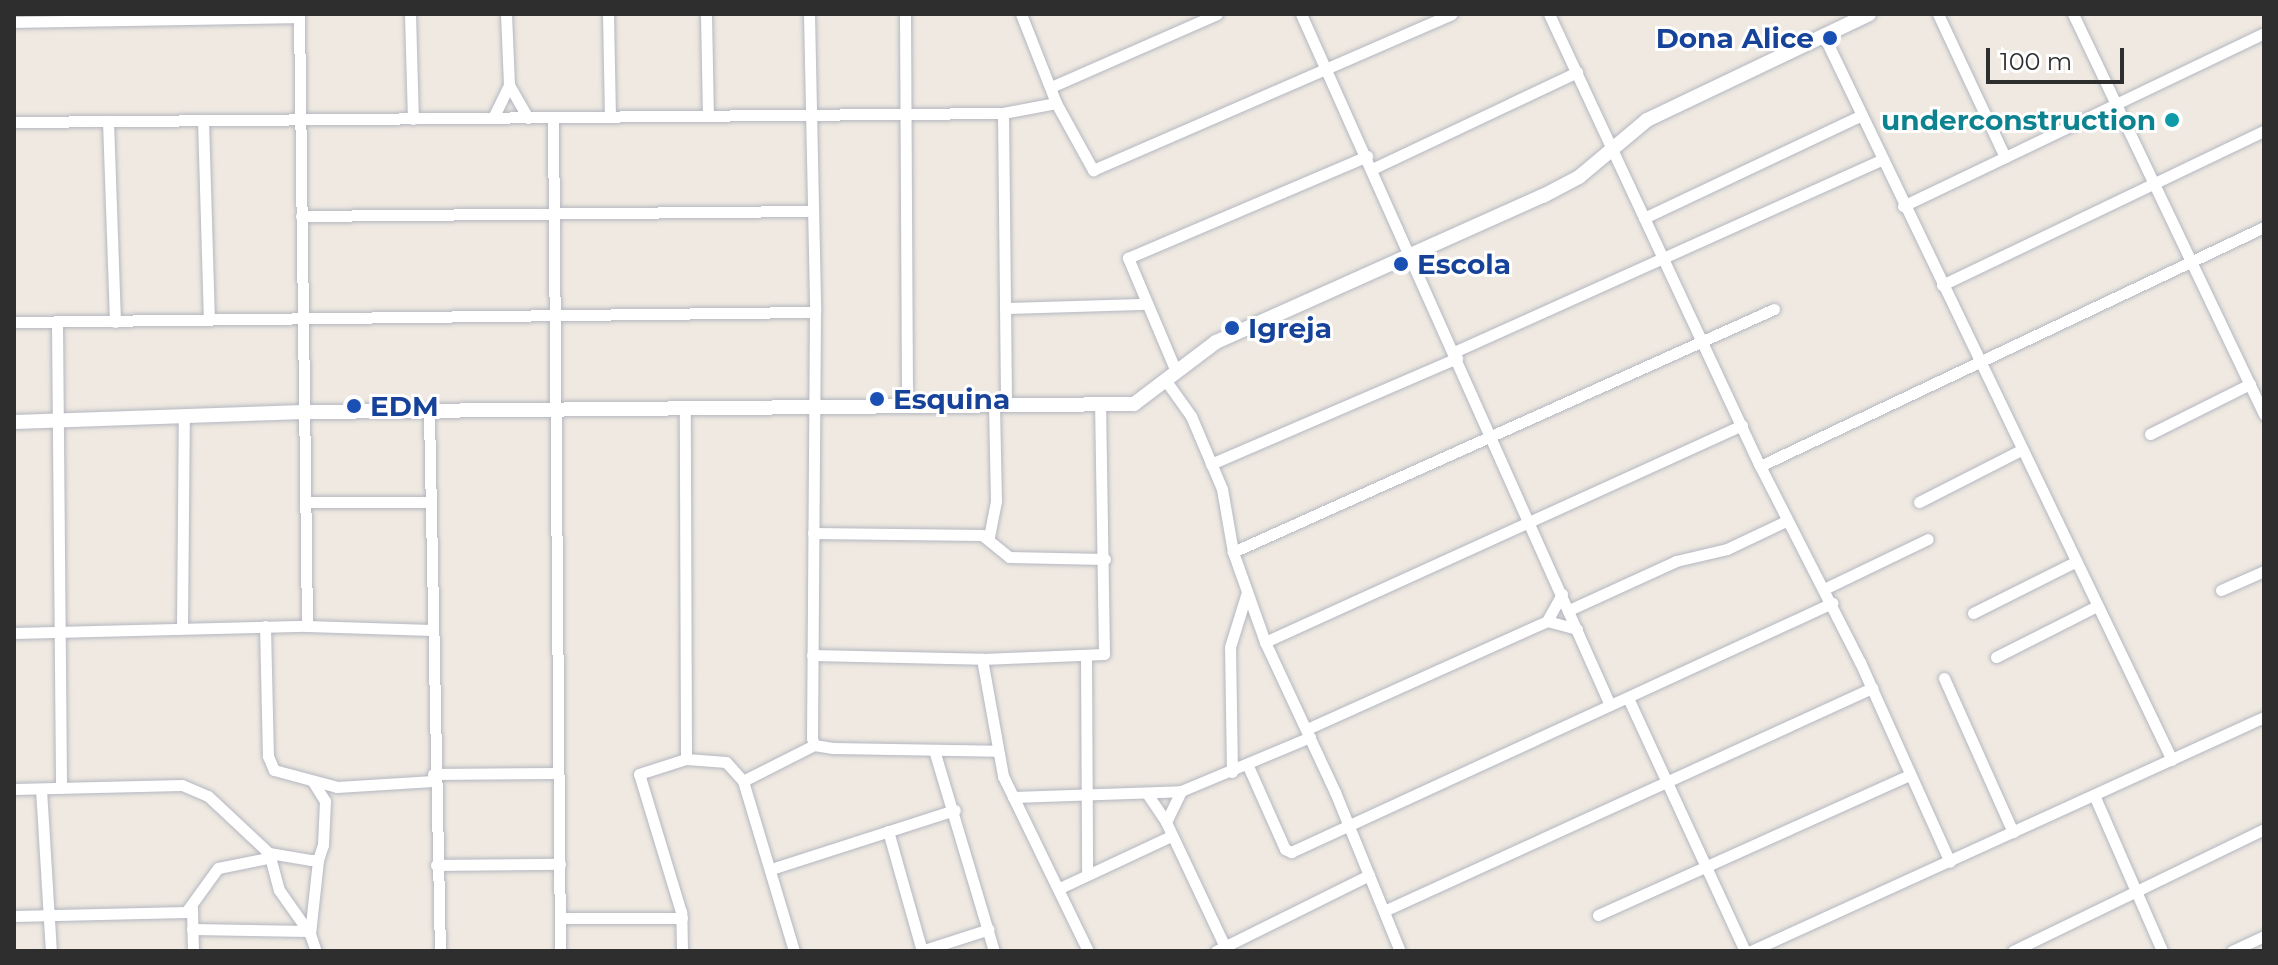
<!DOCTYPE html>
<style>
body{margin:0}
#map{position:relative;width:2278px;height:965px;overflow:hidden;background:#efe9e1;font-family:Montserrat,sans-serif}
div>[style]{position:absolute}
.roads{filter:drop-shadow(0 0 2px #b4b7c1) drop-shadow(0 0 2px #b4b7c1)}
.minor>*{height:11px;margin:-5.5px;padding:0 5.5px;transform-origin:5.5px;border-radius:5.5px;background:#fff}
.tertiary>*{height:14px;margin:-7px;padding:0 7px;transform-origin:7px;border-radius:7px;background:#fff}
.dots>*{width:22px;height:22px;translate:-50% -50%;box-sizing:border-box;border:4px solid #fff;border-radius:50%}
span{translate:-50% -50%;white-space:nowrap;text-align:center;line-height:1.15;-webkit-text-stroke:6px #fff;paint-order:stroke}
.transit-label{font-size:28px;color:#164399;font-weight:700}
.right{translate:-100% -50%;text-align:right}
.left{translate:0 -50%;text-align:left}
.culture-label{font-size:28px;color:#0d838f;font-weight:700}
.frame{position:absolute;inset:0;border:16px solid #2e2e2e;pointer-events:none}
.scale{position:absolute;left:1986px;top:48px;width:138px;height:36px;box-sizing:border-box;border:4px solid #2e2e2e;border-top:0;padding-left:10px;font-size:24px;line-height:28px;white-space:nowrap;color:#2e2e2e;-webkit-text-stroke:6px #fff;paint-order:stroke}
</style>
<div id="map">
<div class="roads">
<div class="minor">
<div style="left:299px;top:14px;width:612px;rotate:89.25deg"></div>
<div style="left:410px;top:14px;width:105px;rotate:88.4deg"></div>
<div style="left:608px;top:14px;width:101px;rotate:88.9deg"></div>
<div style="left:706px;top:14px;width:101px;rotate:88.9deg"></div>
<div style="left:809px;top:14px;width:298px;rotate:88.8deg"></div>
<div style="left:815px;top:312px;width:426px;rotate:90.4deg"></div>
<div style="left:812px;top:738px;width:7px;rotate:74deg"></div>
<div style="left:814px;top:745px;width:19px;rotate:9deg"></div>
<div style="left:833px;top:748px;width:164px;rotate:1deg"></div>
<div style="left:905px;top:14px;width:392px;rotate:89.7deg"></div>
<div style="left:1021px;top:14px;width:96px;rotate:68.5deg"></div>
<div style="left:1301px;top:14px;width:757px;rotate:65.91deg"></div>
<div style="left:1549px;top:14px;width:499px;rotate:65deg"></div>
<div style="left:1760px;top:466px;width:220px;rotate:63deg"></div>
<div style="left:1860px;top:662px;width:219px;rotate:65.8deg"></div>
<div style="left:1938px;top:14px;width:158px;rotate:64.9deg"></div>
<div style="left:2073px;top:14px;width:444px;rotate:64.5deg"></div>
<div style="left:14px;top:22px;width:285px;rotate:-1deg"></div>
<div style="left:1824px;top:36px;width:803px;rotate:64.33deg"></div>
<div style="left:509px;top:85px;width:38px;rotate:60deg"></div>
<div style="left:1051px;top:87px;width:181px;rotate:-23.7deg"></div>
<div style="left:1003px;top:113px;width:292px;rotate:89.4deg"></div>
<div style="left:553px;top:117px;width:834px;rotate:89.52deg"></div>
<div style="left:493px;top:118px;width:37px;rotate:-64deg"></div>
<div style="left:509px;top:85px;width:71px;rotate:-92.4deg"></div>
<div style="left:203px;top:120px;width:199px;rotate:88.3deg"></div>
<div style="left:108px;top:121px;width:201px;rotate:88deg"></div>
<div style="left:14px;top:122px;width:989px;rotate:-0.52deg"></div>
<div style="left:1003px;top:113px;width:54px;rotate:-10.7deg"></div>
<div style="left:1056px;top:103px;width:77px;rotate:61.1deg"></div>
<div style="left:1093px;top:170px;width:391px;rotate:-23.5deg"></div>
<div style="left:1372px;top:169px;width:227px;rotate:-25.3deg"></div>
<div style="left:1903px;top:206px;width:400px;rotate:-25.6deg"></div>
<div style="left:301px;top:216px;width:509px;rotate:-0.56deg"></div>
<div style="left:1644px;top:218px;width:241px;rotate:-25.3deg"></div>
<div style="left:1942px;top:285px;width:357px;rotate:-25.6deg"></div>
<div style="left:1005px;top:308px;width:138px;rotate:-1.7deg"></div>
<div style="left:14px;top:322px;width:801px;rotate:-0.72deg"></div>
<div style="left:57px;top:323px;width:465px;rotate:89.5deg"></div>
<div style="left:1454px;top:352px;width:470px;rotate:-24.2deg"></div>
<div style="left:1175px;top:369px;width:121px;rotate:-112.9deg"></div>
<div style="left:1128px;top:258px;width:260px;rotate:-23.1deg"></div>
<div style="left:1166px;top:381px;width:43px;rotate:54.5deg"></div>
<div style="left:1191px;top:416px;width:79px;rotate:67deg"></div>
<div style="left:1222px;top:489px;width:64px;rotate:80.1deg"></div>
<div style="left:1233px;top:552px;width:96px;rotate:70.4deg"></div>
<div style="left:1265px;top:642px;width:166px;rotate:65deg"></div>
<div style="left:1335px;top:792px;width:172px;rotate:67.8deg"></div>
<div style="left:429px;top:414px;width:537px;rotate:88.83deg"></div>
<div style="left:2150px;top:434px;width:112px;rotate:-26.6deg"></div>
<div style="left:1211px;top:464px;width:268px;rotate:-23.3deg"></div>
<div style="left:1760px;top:466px;width:558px;rotate:-25.37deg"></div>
<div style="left:306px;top:502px;width:123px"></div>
<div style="left:1919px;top:502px;width:112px;rotate:-27deg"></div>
<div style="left:813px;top:533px;width:169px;rotate:0.7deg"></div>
<div style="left:982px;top:535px;width:35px;rotate:39deg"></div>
<div style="left:1009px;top:557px;width:96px;rotate:1.2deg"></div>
<div style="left:989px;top:537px;width:37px;rotate:-79deg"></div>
<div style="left:996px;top:501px;width:96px;rotate:-91.2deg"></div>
<div style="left:1233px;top:552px;width:593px;rotate:-24.19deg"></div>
<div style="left:1824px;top:589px;width:115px;rotate:-25.7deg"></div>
<div style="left:2221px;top:590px;width:47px;rotate:-23.8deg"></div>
<div style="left:1569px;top:610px;width:118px;rotate:-24.6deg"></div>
<div style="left:1676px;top:561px;width:52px;rotate:-13.2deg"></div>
<div style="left:1727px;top:549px;width:65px;rotate:-25.4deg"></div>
<div style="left:1973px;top:613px;width:112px;rotate:-26.6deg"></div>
<div style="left:1547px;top:621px;width:31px;rotate:15deg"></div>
<div style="left:265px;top:626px;width:130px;rotate:88.7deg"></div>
<div style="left:268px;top:756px;width:15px;rotate:67deg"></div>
<div style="left:274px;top:770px;width:65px;rotate:15.1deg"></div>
<div style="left:337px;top:787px;width:96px;rotate:-3.6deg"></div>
<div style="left:182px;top:628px;width:210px;rotate:-89.5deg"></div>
<div style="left:14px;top:633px;width:293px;rotate:-1.4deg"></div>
<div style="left:307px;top:626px;width:125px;rotate:1.8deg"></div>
<div style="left:1265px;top:642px;width:524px;rotate:-24.46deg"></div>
<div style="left:812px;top:655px;width:170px;rotate:1.3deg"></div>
<div style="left:982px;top:659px;width:122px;rotate:-2.3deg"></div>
<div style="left:1104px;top:654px;width:249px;rotate:-90.9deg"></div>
<div style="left:1086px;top:657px;width:218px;rotate:89.7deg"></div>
<div style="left:1996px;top:657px;width:111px;rotate:-26.8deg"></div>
<div style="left:982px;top:659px;width:119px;rotate:79.8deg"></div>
<div style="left:1003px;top:776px;width:195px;rotate:64.1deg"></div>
<div style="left:1944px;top:678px;width:169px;rotate:65.9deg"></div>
<div style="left:1628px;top:698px;width:279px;rotate:65.2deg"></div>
<div style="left:1307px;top:729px;width:263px;rotate:-24.2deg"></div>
<div style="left:1547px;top:621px;width:31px;rotate:-61deg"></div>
<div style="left:934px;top:750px;width:210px;rotate:73.4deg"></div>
<div style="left:686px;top:759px;width:40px;rotate:4.3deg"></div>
<div style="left:726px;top:762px;width:25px;rotate:48deg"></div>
<div style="left:743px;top:781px;width:177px;rotate:73.3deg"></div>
<div style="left:1248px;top:766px;width:91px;rotate:66deg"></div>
<div style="left:1285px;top:849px;width:7px;rotate:27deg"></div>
<div style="left:1291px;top:852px;width:596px;rotate:-24.71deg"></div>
<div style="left:1232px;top:772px;width:125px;rotate:-90.9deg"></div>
<div style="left:1230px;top:647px;width:58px;rotate:-72.8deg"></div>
<div style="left:433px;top:774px;width:123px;rotate:-0.5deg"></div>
<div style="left:743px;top:781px;width:80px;rotate:-26.9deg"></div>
<div style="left:14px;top:789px;width:168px;rotate:-1.4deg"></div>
<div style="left:182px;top:785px;width:28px;rotate:23deg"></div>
<div style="left:208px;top:796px;width:83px;rotate:43.1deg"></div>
<div style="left:269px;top:853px;width:43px;rotate:9.5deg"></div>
<div style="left:311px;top:860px;width:7px"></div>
<div style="left:318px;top:860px;width:16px;rotate:-72deg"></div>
<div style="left:323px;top:845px;width:44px;rotate:-87.4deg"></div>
<div style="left:325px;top:801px;width:22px;rotate:-122deg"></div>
<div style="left:41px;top:789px;width:162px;rotate:86.5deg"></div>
<div style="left:1148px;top:795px;width:32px;rotate:56deg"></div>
<div style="left:1166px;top:822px;width:143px;rotate:64.7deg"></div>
<div style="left:2094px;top:795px;width:170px;rotate:66.4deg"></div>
<div style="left:1013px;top:797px;width:168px;rotate:-2deg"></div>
<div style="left:1181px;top:791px;width:140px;rotate:-22.7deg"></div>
<div style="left:1166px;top:822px;width:34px;rotate:-64deg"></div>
<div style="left:888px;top:831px;width:125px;rotate:74.2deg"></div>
<div style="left:269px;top:853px;width:38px;rotate:75deg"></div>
<div style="left:279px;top:890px;width:54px;rotate:54.8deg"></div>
<div style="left:310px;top:934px;width:18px;rotate:71deg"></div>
<div style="left:436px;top:865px;width:124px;rotate:-0.5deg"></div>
<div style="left:771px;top:869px;width:193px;rotate:-17.8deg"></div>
<div style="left:1060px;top:888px;width:123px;rotate:-25.1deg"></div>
<div style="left:192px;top:908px;width:43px;rotate:88.7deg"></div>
<div style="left:1384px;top:911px;width:537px;rotate:-24.56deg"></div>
<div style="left:1598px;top:915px;width:342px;rotate:-24.2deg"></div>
<div style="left:14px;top:916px;width:172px;rotate:-1.3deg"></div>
<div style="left:186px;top:912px;width:54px;rotate:-54deg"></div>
<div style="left:218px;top:868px;width:50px;rotate:-11.5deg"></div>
<div style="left:560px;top:918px;width:122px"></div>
<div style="left:192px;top:929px;width:116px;rotate:1deg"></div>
<div style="left:310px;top:934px;width:74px;rotate:-83.8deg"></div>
<div style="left:682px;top:951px;width:39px;rotate:-91deg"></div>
<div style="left:681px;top:912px;width:144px;rotate:-106.9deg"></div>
<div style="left:639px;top:774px;width:49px;rotate:-17.7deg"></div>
<div style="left:686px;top:759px;width:348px;rotate:-90.2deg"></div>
<div style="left:921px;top:951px;width:71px;rotate:-17.9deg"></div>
<div style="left:1216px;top:951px;width:171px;rotate:-26.4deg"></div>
<div style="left:1751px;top:951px;width:564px;rotate:-24.52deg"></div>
<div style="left:2013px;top:951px;width:279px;rotate:-25.9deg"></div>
<div style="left:2232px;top:951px;width:35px;rotate:-25deg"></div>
</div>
<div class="tertiary">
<div style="left:14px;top:422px;width:290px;rotate:-2deg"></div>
<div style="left:304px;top:412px;width:830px;rotate:-0.55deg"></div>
<div style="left:1134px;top:404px;width:103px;rotate:-37.1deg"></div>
<div style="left:1216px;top:342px;width:358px;rotate:-24.1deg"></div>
<div style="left:1543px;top:196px;width:41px;rotate:-27.8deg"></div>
<div style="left:1579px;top:177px;width:89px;rotate:-40deg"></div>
<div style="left:1647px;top:120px;width:246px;rotate:-25.5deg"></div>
</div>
</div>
<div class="dots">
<div style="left:1830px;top:38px;background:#1a4fb4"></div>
<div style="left:2172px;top:120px;background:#0f9aa8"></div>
<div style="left:1401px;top:264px;background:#1a4fb4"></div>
<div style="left:1232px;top:328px;background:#1a4fb4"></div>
<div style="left:877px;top:399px;background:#1a4fb4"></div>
<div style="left:354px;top:406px;background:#1a4fb4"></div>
</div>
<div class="transit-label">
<span class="right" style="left:1814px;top:38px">Dona Alice</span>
<span class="left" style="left:1417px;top:264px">Escola</span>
<span class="left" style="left:1248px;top:328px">Igreja</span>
<span class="left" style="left:893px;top:399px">Esquina</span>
<span class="left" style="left:370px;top:406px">EDM</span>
</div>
<div class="culture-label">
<span class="right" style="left:2156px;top:120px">underconstruction</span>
</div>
<div class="frame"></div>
<div class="scale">100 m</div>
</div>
